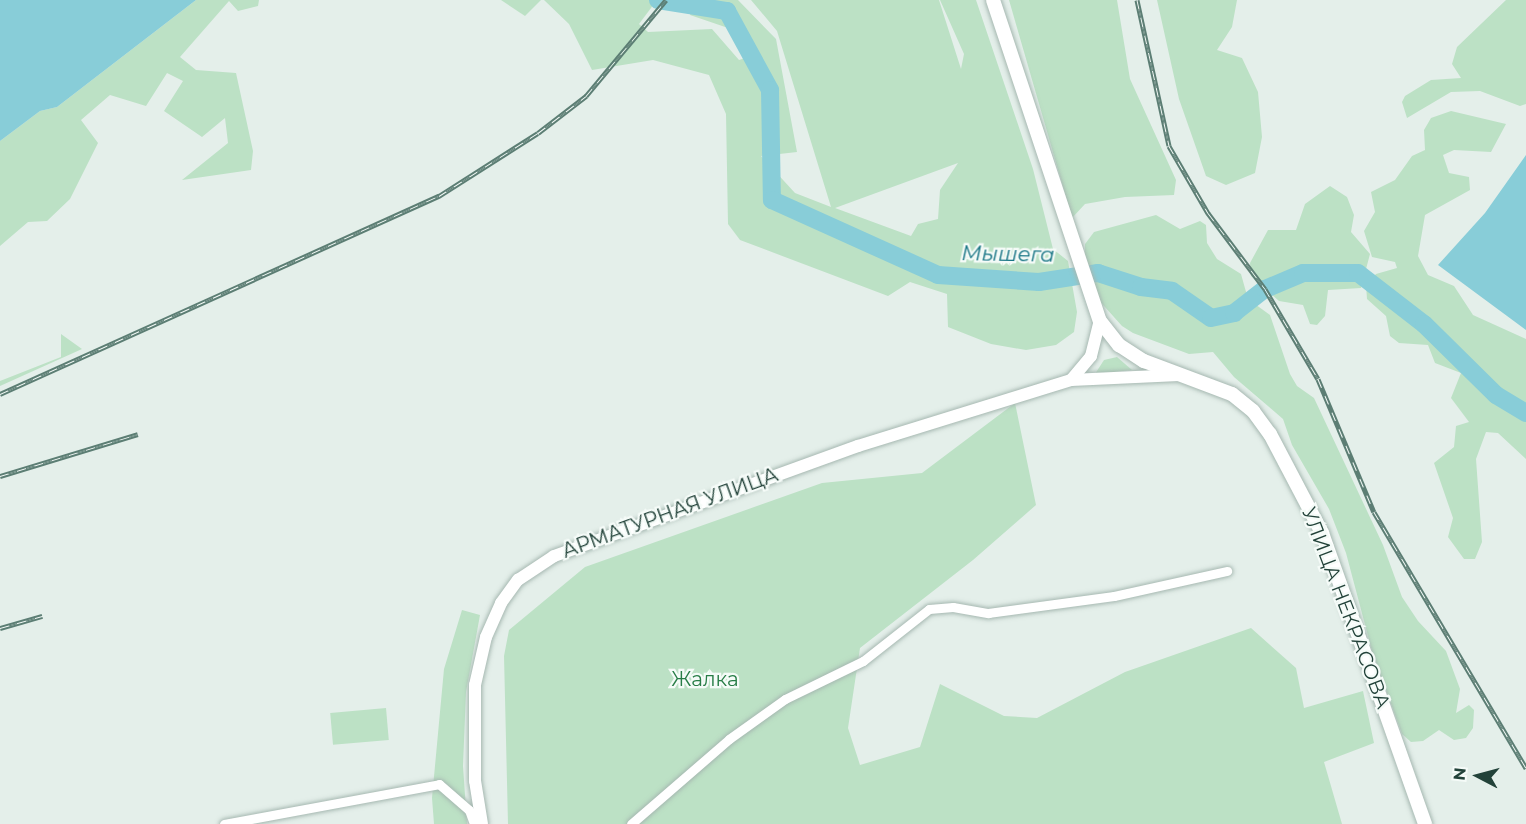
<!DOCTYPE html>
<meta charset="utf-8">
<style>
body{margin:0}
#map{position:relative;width:1526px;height:824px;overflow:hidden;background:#e4efea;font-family:Montserrat,sans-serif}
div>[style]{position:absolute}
.green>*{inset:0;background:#bce1c5;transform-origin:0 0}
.water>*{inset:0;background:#88cdd8}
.river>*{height:18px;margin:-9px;padding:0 9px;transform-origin:9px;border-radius:9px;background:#88cdd8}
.roads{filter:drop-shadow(0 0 2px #a6b8b1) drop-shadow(0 0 2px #a6b8b1)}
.minor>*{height:9px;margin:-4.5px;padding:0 4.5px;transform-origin:4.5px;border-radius:4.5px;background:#fff}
.tertiary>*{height:12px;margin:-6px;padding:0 6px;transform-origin:6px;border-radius:6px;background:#fff}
.secondary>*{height:14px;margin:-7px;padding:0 7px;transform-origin:7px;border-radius:7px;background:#fff}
.rail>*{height:5px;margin-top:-2.5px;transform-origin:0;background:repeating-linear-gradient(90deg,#f5fbf8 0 9px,#5c7e74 0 18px);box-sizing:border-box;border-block:2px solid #5c7e74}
span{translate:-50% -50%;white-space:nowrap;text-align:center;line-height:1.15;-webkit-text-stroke:4.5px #f5fbf8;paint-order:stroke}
.street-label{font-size:20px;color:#224239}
.park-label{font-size:20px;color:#287d47}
.water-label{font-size:21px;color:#167484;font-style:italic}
.north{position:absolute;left:1448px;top:746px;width:60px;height:60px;-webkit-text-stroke:4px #f5fbf8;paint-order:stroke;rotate:276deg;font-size:16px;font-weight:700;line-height:24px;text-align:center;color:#224239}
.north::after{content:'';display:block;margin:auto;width:21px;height:27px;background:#224239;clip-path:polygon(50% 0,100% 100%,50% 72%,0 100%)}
</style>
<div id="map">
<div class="green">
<div style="clip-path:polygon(196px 0,259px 0,258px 6px,238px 11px,229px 1px,180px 57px,196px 70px,236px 73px,253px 151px,251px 170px,182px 180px,228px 143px,225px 118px,202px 137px,164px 111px,183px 81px,167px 73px,146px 106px,110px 95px,81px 120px,98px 143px,70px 199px,47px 221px,28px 222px,0 246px,0 141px,40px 111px,57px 107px)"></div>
<div style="clip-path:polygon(501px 0,541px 0,525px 16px)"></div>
<div style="clip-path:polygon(evenodd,544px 0,657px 0,639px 24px,648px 32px,712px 29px,739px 60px,751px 56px,731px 29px,690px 15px,696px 0,738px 0,776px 39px,797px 152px,761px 156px,795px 193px,831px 207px,777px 31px,751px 0,939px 0,961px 69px,964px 54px,940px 0,976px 0,1033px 169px,1053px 249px,1068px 261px,1077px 312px,1074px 332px,1056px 345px,1026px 350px,991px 344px,948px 327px,947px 294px,910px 282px,888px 296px,740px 240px,728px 224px,726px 114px,709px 75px,653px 60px,592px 70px,569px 24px,544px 0,958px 163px,940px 190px,938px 219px,918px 224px,911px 236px,835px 208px,958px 163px)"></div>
<div style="clip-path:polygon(1009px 0,1117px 0,1130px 79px,1176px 180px,1174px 195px,1125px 197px,1085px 204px,1072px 218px)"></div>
<div style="clip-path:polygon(1157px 0,1237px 0,1232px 27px,1217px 50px,1242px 58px,1258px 92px,1262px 137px,1255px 173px,1226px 185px,1206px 176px,1179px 99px)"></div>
<div style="clip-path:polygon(1506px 0,1526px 0,1526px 104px,1520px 106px,1480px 91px,1451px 92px,1407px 118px,1402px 102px,1405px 96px,1431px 80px,1461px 78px,1452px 64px,1457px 47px)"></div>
<div style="clip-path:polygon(1451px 111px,1506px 124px,1491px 152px,1454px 150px,1443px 155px,1449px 173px,1469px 177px,1470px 190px,1425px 215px,1418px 256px,1428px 275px,1454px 286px,1473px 315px,1526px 339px,1526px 459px,1498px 433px,1486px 432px,1476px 459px,1482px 542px,1475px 559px,1464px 559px,1448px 537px,1453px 518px,1434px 463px,1454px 447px,1456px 426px,1469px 422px,1451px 398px,1461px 373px,1435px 363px,1428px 345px,1399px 343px,1390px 336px,1386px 316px,1367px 299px,1366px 285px,1376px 274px,1397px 268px,1395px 262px,1372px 257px,1364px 231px,1375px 212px,1371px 192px,1395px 180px,1412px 156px,1425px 150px,1424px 130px,1431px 118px)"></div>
<div style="clip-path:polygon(1330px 186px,1347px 197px,1354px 215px,1351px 232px,1370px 254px,1361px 288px,1328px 290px,1325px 316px,1317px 325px,1310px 324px,1303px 305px,1279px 301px,1251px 276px,1250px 263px,1268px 230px,1296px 230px,1305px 204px)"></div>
<div style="clip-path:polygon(1156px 215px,1180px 229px,1200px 221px,1206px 225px,1207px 243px,1217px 259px,1241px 274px,1248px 299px,1270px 315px,1290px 374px,1297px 386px,1314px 398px,1383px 545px,1402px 597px,1418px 621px,1446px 651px,1460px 689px,1456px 713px,1469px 705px,1474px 710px,1473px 728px,1466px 738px,1454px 740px,1439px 730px,1423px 741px,1411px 742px,1402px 734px,1372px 651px,1346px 553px,1329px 509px,1292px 445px,1283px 419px,1234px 377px,1213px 352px,1189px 354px,1133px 333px,1122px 326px,1096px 297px,1085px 258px,1085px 244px,1094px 232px)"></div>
<div style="clip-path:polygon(61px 334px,82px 349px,0 386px,0 381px,61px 357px)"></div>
<div style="clip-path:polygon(1117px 357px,1132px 370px,1095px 374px,1104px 360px)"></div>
<div style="clip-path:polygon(1015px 403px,1036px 505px,973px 560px,860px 648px,848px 728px,860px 765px,920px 747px,940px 684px,1004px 716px,1037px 718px,1125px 672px,1251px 628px,1296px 668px,1304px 708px,1363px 691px,1374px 743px,1324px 762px,1342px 824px,508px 824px,504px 656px,509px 630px,585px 567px,822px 483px,922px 473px)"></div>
<div style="clip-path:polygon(462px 610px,480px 615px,466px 692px,463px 766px,467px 824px,434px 824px,432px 798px,444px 669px)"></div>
<div style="left:386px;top:708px;width:32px;height:56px;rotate:85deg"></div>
</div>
<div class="water">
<div style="clip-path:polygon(0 0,196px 0,57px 107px,40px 111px,0 141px)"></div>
<div style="clip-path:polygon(1526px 155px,1526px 330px,1438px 265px,1485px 213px)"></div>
</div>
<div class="river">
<div style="left:658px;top:0;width:70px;rotate:9.1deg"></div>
<div style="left:727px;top:11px;width:90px;rotate:61.4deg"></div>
<div style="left:770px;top:90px;width:110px;rotate:89deg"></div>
<div style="left:772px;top:200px;width:182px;rotate:24.3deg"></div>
<div style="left:938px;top:275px;width:101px;rotate:4deg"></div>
<div style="left:1039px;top:282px;width:60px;rotate:-8.7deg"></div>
<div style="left:1098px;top:273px;width:45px;rotate:18deg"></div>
<div style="left:1141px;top:287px;width:31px;rotate:7deg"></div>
<div style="left:1172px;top:291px;width:47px;rotate:34.7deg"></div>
<div style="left:1211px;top:318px;width:24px;rotate:-12deg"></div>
<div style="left:1234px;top:313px;width:39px;rotate:-38deg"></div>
<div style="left:1265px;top:289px;width:41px;rotate:-22.8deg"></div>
<div style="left:1303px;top:273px;width:55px"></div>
<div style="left:1358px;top:273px;width:83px;rotate:37.7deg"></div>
<div style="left:1424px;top:324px;width:101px;rotate:44.6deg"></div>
<div style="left:1496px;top:395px;width:35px;rotate:31deg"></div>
</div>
<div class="roads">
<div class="minor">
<div style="left:224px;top:824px;width:219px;rotate:-10.5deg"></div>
<div style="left:439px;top:784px;width:40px;rotate:41deg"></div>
<div style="left:469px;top:810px;width:15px;rotate:70deg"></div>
<div style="left:631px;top:824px;width:130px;rotate:-40.9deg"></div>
<div style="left:729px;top:739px;width:69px;rotate:-35.5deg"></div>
<div style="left:785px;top:699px;width:87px;rotate:-26deg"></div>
<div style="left:863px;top:661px;width:84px;rotate:-38.2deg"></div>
<div style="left:929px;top:609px;width:24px;rotate:-5deg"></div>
<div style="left:953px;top:607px;width:36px;rotate:10deg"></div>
<div style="left:988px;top:613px;width:127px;rotate:-7.7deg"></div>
<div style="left:1114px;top:596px;width:116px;rotate:-12.5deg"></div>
</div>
<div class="tertiary">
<div style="left:1071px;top:380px;width:31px;rotate:-50deg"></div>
<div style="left:1091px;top:356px;width:36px;rotate:-76deg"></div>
<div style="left:482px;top:824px;width:44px;rotate:-99.2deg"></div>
<div style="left:475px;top:781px;width:96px;rotate:-90deg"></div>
<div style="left:475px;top:685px;width:49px;rotate:-77.1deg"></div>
<div style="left:486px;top:637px;width:37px;rotate:-66deg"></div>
<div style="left:501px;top:603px;width:29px;rotate:-54deg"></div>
<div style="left:518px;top:580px;width:43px;rotate:-33.7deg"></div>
<div style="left:554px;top:556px;width:323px;rotate:-19.9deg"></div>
<div style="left:858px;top:446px;width:223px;rotate:-17.2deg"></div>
<div style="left:1071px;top:380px;width:108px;rotate:-2.7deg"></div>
</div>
<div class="secondary">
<div style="left:993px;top:0;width:338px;rotate:71.6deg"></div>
<div style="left:1100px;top:321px;width:31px;rotate:52deg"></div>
<div style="left:1119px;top:345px;width:30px;rotate:33deg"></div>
<div style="left:1144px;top:361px;width:94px;rotate:20.6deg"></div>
<div style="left:1232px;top:394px;width:27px;rotate:39deg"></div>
<div style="left:1253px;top:411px;width:29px;rotate:54deg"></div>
<div style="left:1270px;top:434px;width:112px;rotate:62.3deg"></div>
<div style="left:1322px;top:533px;width:309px;rotate:70.5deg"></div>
</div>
</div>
<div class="rail">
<div style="left:1137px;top:0;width:149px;rotate:77.6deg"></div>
<div style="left:1169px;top:146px;width:78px;rotate:59.8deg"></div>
<div style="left:1208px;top:213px;width:95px;rotate:53.1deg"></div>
<div style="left:1265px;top:289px;width:104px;rotate:59.5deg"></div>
<div style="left:1318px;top:379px;width:144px;rotate:67.2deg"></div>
<div style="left:1374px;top:512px;width:298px;rotate:59.3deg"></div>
<div style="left:0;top:394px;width:482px;rotate:-24.3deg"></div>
<div style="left:439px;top:196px;width:117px;rotate:-32.5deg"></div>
<div style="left:538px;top:133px;width:61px;rotate:-37.6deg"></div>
<div style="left:586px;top:96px;width:125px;rotate:-50.2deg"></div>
<div style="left:0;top:476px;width:144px;rotate:-16.9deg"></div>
<div style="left:0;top:628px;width:44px;rotate:-15.9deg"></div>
</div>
<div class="street-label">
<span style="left:670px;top:513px;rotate:-20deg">АРМАТУРНАЯ УЛИЦА</span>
<span style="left:1346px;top:608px;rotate:69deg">УЛИЦА НЕКРАСОВА</span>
</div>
<div class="park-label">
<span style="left:705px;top:679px">Жалка</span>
</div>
<div class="water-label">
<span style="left:1008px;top:254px;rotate:1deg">Мышега</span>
</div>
<div class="north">N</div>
</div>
